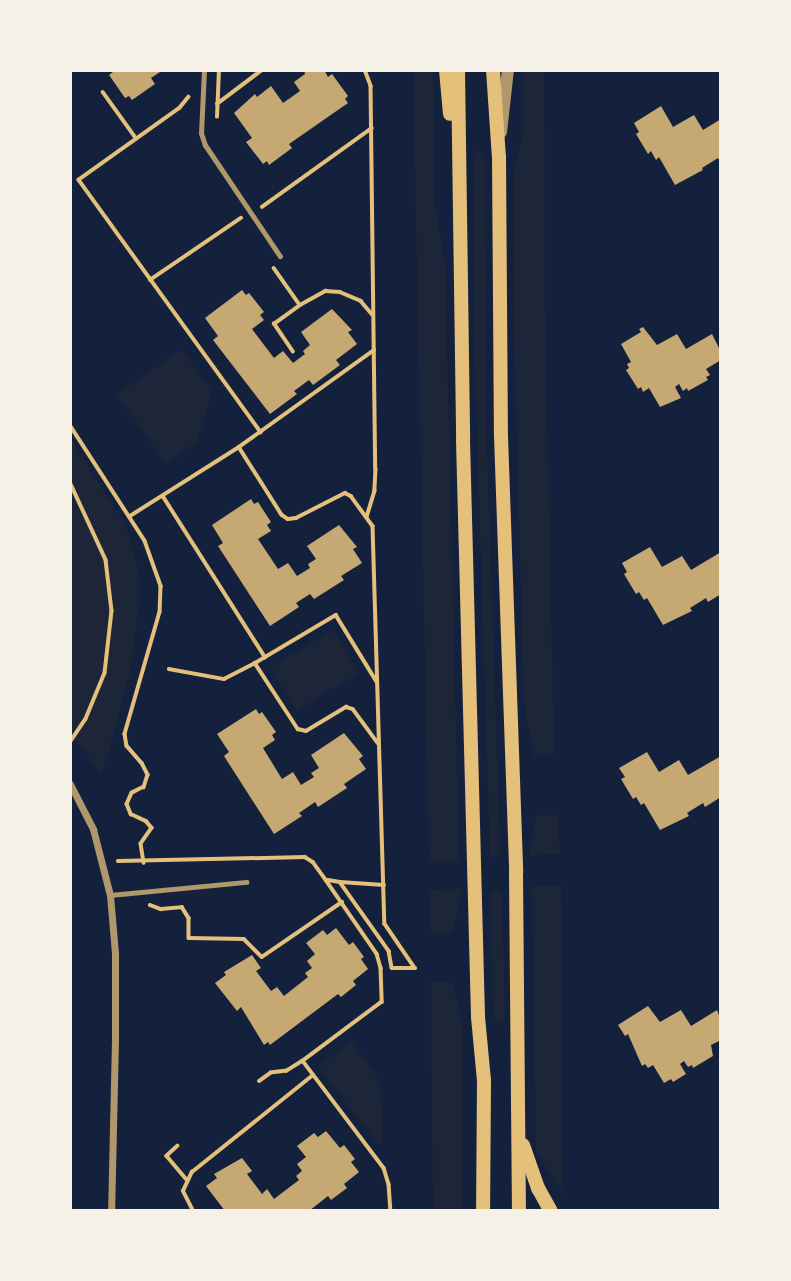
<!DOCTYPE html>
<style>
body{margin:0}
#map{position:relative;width:791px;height:1281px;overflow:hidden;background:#14213d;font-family:"IBM Plex Serif",serif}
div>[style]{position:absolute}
.green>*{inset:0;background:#1d2539;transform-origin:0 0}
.building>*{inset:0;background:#c6a872}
.path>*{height:3.5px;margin:-1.75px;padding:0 1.75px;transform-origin:1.75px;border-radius:1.75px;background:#e5c07b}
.service>*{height:5px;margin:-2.5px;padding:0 2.5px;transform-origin:2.5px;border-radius:2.5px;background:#b1986c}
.minor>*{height:7px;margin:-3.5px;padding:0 3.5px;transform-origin:3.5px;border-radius:3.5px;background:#b1986c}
.tertiary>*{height:12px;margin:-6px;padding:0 6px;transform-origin:6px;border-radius:6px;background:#b1986c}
.secondary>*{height:14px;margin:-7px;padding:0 7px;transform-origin:7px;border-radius:7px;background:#e5c07b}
span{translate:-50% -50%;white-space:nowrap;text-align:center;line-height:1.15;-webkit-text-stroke:6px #f6f1e7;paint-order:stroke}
.frame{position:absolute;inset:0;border:72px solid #f6f1e7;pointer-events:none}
</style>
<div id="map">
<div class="green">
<div style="clip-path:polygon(413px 70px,433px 70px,435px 206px,445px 265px,459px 861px,429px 861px)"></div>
<div style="clip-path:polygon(523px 70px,544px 70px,545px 320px,554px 755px,534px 756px,524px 703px,514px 331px,513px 174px,524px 129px)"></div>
<div style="clip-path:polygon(478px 150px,484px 157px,487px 445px,500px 852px,494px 857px,490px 854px,474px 333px,473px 156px)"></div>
<div style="clip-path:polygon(182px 349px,212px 392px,197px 442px,166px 464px,117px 394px)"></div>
<div style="clip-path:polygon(70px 438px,125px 524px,139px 573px,140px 598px,130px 673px,102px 775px,70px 731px)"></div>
<div style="left:333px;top:630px;width:50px;height:73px;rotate:59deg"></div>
<div style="clip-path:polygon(536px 815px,558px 815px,560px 854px,529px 855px)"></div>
<div style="clip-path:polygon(532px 886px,561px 886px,563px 1194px,536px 1152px)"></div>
<div style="clip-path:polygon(496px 888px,502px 894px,505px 1015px,504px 1020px,499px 1022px,493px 1015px,491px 894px)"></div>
<div style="clip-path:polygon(462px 889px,452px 933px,431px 933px,429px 890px)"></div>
<div style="clip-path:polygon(431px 982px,452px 982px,462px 1024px,463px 1211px,433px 1211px)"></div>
<div style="clip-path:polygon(352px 1041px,379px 1081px,383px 1125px,381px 1143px,378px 1144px,318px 1066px)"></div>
</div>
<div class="building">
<div style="clip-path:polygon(111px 70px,163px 70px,151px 78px,155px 84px,132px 100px,129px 96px,125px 98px,109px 75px,113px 72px)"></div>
<div style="clip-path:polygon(304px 70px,324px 70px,328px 77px,332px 74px,348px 96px,345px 99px,348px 103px,289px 144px,292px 148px,269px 165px,267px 161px,263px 164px,246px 142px,252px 138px,234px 113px,255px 94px,257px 97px,271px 86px,283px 103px,300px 91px,294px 82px,305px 74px)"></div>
<div style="clip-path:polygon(661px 106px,673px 127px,694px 115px,703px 130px,721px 119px,721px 163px,718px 158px,702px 168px,703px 170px,675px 185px,659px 157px,656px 160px,651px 151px,648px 154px,636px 134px,639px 132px,634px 123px)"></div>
<div style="clip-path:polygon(242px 290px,246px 295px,249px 293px,264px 312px,260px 315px,264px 320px,252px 329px,274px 358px,283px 351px,293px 363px,305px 354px,303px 351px,310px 345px,301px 332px,332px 309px,352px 330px,348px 332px,357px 344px,336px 360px,340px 365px,313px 385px,309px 380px,294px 391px,297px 394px,270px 414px,213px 340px,218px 336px,205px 318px)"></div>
<div style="clip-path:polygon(643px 327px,657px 345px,677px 334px,686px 349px,712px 334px,721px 352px,721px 360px,706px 369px,710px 375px,706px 377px,708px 380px,688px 391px,687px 388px,683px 391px,679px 384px,675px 387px,681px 398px,660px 407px,649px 388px,643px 392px,641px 387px,638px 389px,626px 370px,629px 368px,627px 364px,631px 362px,621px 344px,641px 332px,639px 329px)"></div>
<div style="clip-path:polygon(251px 499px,254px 504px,258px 502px,271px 522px,267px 525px,271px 531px,258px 539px,278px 569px,288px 563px,297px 576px,310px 568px,308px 564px,316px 559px,307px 546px,339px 525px,357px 547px,353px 549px,362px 563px,341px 576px,344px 580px,314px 599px,310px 594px,296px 603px,299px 607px,270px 626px,218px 546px,223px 543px,212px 525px)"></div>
<div style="clip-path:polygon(650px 547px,662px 567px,682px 556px,691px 570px,721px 552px,721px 594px,708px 602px,706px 598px,690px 608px,692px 611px,663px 625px,647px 598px,644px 600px,639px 592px,636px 594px,624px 574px,627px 572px,622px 563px)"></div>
<div style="clip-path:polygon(256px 709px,259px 714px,262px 712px,276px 732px,272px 735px,275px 740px,263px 748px,282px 779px,293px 772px,301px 785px,314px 777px,311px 773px,319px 768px,311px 755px,344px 733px,363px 756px,359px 759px,366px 769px,344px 784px,347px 788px,318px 807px,315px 802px,299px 813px,302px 816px,274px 834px,224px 756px,229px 752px,217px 734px)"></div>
<div style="clip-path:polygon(647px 752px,659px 772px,679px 760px,688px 775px,721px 756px,721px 797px,705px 807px,703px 803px,687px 813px,689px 816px,660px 830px,644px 803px,641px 805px,636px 797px,633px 799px,621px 779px,625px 777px,619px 768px)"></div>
<div style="clip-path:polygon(336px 928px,349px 945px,353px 942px,364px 957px,361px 959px,368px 969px,353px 981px,356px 985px,341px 997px,338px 994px,270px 1045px,268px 1042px,264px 1045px,241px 1007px,237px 1011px,215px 983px,226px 975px,224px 972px,252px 955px,261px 968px,256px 971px,271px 991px,277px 987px,284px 996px,308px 977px,305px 973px,312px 968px,307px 961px,315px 954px,306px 943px,323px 930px,327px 935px)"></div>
<div style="clip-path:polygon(648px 1006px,660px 1022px,681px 1010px,691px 1026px,717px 1010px,721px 1020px,721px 1040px,711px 1045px,713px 1056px,693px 1068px,692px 1065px,688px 1067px,684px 1061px,680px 1064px,686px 1074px,673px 1082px,671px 1079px,664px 1083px,653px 1065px,648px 1068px,645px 1064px,642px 1066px,628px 1034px,625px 1036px,618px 1025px)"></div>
<div style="clip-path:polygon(326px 1131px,340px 1148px,344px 1145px,355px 1159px,351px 1162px,359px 1172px,344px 1184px,347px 1188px,331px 1200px,328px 1196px,309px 1211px,225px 1211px,206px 1186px,217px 1178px,214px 1174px,242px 1158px,252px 1171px,247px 1174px,262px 1194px,267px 1189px,274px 1199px,299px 1180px,296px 1176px,302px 1171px,297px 1164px,306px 1157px,297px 1146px,314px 1133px,318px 1137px)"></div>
</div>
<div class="path">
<div style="left:365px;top:70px;width:17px;rotate:69deg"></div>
<div style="left:371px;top:86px;width:383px;rotate:89.3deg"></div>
<div style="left:376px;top:469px;width:22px;rotate:93deg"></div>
<div style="left:375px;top:491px;width:27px;rotate:107deg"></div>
<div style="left:103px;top:92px;width:57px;rotate:54.3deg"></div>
<div style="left:189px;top:97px;width:14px;rotate:129deg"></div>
<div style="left:180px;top:108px;width:124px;rotate:144.5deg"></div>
<div style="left:79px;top:180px;width:311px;rotate:54.2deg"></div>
<div style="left:217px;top:104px;width:56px;rotate:-37.1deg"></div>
<div style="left:217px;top:117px;width:47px;rotate:-87.6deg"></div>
<div style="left:262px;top:207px;width:135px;rotate:-35.7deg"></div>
<div style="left:274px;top:268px;width:45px;rotate:54.9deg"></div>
<div style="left:300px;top:305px;width:29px;rotate:-29deg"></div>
<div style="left:325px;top:291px;width:15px;rotate:4deg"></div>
<div style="left:340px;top:292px;width:23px;rotate:23deg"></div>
<div style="left:361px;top:301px;width:17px;rotate:50deg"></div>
<div style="left:150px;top:280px;width:110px;rotate:-34.3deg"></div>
<div style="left:293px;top:352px;width:34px;rotate:-124deg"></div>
<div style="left:274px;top:324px;width:32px;rotate:-36deg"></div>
<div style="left:70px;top:425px;width:138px;rotate:57.1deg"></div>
<div style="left:145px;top:541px;width:48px;rotate:70.4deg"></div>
<div style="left:161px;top:586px;width:26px;rotate:92deg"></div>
<div style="left:160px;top:612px;width:127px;rotate:106deg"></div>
<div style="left:125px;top:734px;width:12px;rotate:81deg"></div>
<div style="left:127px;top:746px;width:23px;rotate:49deg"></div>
<div style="left:142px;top:763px;width:13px;rotate:63deg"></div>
<div style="left:148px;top:775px;width:13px;rotate:108deg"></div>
<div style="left:144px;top:787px;width:13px;rotate:153deg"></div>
<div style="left:132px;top:793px;width:12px;rotate:114deg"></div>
<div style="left:127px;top:804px;width:11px;rotate:68deg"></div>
<div style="left:131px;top:814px;width:17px;rotate:25deg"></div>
<div style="left:146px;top:821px;width:9px;rotate:49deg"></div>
<div style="left:152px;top:828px;width:19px;rotate:125deg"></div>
<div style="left:141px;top:844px;width:19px;rotate:81deg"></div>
<div style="left:239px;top:447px;width:80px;rotate:57.7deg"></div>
<div style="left:282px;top:515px;width:7px;rotate:34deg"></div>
<div style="left:288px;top:519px;width:8px;rotate:-7deg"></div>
<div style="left:296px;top:518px;width:55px;rotate:-27deg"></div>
<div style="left:345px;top:493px;width:7px;rotate:27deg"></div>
<div style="left:351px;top:496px;width:37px;rotate:54deg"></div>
<div style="left:373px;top:526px;width:398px;rotate:88.3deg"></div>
<div style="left:385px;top:924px;width:53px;rotate:55.7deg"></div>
<div style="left:70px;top:482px;width:86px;rotate:65.2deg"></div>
<div style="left:106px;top:560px;width:51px;rotate:83.3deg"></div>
<div style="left:112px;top:611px;width:62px;rotate:96.4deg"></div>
<div style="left:105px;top:673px;width:50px;rotate:112.4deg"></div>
<div style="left:86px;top:719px;width:29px;rotate:124deg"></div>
<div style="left:163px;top:496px;width:191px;rotate:57.6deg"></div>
<div style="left:130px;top:516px;width:129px;rotate:-32.3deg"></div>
<div style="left:239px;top:447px;width:166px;rotate:-35.7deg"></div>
<div style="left:255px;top:663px;width:94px;rotate:-30.7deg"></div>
<div style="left:336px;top:615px;width:79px;rotate:58.5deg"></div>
<div style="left:169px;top:669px;width:56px;rotate:10.3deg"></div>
<div style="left:224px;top:679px;width:35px;rotate:-27deg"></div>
<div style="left:255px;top:663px;width:79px;rotate:56.9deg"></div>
<div style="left:298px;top:729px;width:8px;rotate:14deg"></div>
<div style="left:306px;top:731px;width:47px;rotate:-31deg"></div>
<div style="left:346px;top:707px;width:7px;rotate:16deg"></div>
<div style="left:353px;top:709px;width:42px;rotate:53.7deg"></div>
<div style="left:118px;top:861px;width:187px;rotate:-1.2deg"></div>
<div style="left:305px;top:857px;width:9px;rotate:32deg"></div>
<div style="left:313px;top:862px;width:22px;rotate:54deg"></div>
<div style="left:326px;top:880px;width:90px;rotate:55.4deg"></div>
<div style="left:377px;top:954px;width:15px;rotate:74deg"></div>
<div style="left:381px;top:968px;width:34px;rotate:88deg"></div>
<div style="left:382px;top:1002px;width:99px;rotate:143.2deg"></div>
<div style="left:303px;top:1061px;width:19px;rotate:148deg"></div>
<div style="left:287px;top:1071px;width:16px;rotate:173deg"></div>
<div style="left:271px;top:1073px;width:14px;rotate:144deg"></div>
<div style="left:328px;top:880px;width:12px;rotate:9deg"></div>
<div style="left:340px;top:882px;width:85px;rotate:54.6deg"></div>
<div style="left:389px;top:951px;width:17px;rotate:80deg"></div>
<div style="left:392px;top:968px;width:23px"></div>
<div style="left:340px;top:882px;width:44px;rotate:3.9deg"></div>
<div style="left:150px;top:905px;width:12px;rotate:20deg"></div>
<div style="left:161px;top:909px;width:21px;rotate:-5deg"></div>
<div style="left:182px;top:907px;width:13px;rotate:58deg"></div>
<div style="left:189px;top:918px;width:20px;rotate:90deg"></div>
<div style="left:189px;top:938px;width:55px;rotate:1deg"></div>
<div style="left:244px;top:939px;width:25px;rotate:45deg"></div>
<div style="left:262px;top:957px;width:97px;rotate:-34.5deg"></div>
<div style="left:303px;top:1061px;width:134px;rotate:52.9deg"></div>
<div style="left:384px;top:1168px;width:17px;rotate:73deg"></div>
<div style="left:389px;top:1184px;width:27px;rotate:86deg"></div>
<div style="left:178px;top:1146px;width:15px;rotate:138deg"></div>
<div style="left:167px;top:1156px;width:30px;rotate:50deg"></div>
<div style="left:193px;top:1211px;width:22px;rotate:-117deg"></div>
<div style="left:183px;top:1191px;width:21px;rotate:-65deg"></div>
<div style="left:192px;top:1172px;width:155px;rotate:-38.7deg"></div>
</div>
<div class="service">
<div style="left:204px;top:70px;width:63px;rotate:92.7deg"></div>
<div style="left:201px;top:133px;width:13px;rotate:72deg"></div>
<div style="left:205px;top:145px;width:134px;rotate:56deg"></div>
<div style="left:110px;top:895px;width:137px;rotate:-5.5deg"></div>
</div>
<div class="minor">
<div style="left:70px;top:784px;width:51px;rotate:62.9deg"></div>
<div style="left:93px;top:829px;width:68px;rotate:75.6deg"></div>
<div style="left:110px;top:895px;width:58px;rotate:85.1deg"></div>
<div style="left:115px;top:953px;width:87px;rotate:90deg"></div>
<div style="left:115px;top:1040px;width:171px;rotate:91.3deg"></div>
</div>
<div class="tertiary">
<div style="left:501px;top:132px;width:62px;rotate:-83.6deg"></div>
</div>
<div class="secondary">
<div style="left:446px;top:70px;width:44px;rotate:84.8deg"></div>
<div style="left:458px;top:70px;width:370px;rotate:89.2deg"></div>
<div style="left:463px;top:440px;width:577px;rotate:88.51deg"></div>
<div style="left:478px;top:1017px;width:63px;rotate:84.6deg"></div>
<div style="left:484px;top:1080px;width:131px;rotate:90.4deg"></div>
<div style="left:493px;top:70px;width:87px;rotate:86.1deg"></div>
<div style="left:499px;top:157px;width:279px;rotate:89.6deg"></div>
<div style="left:501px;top:436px;width:437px;rotate:88deg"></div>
<div style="left:516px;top:873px;width:338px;rotate:89.5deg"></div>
<div style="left:523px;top:1145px;width:46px;rotate:70.8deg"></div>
<div style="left:538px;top:1188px;width:26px;rotate:61deg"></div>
</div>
<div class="frame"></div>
</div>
